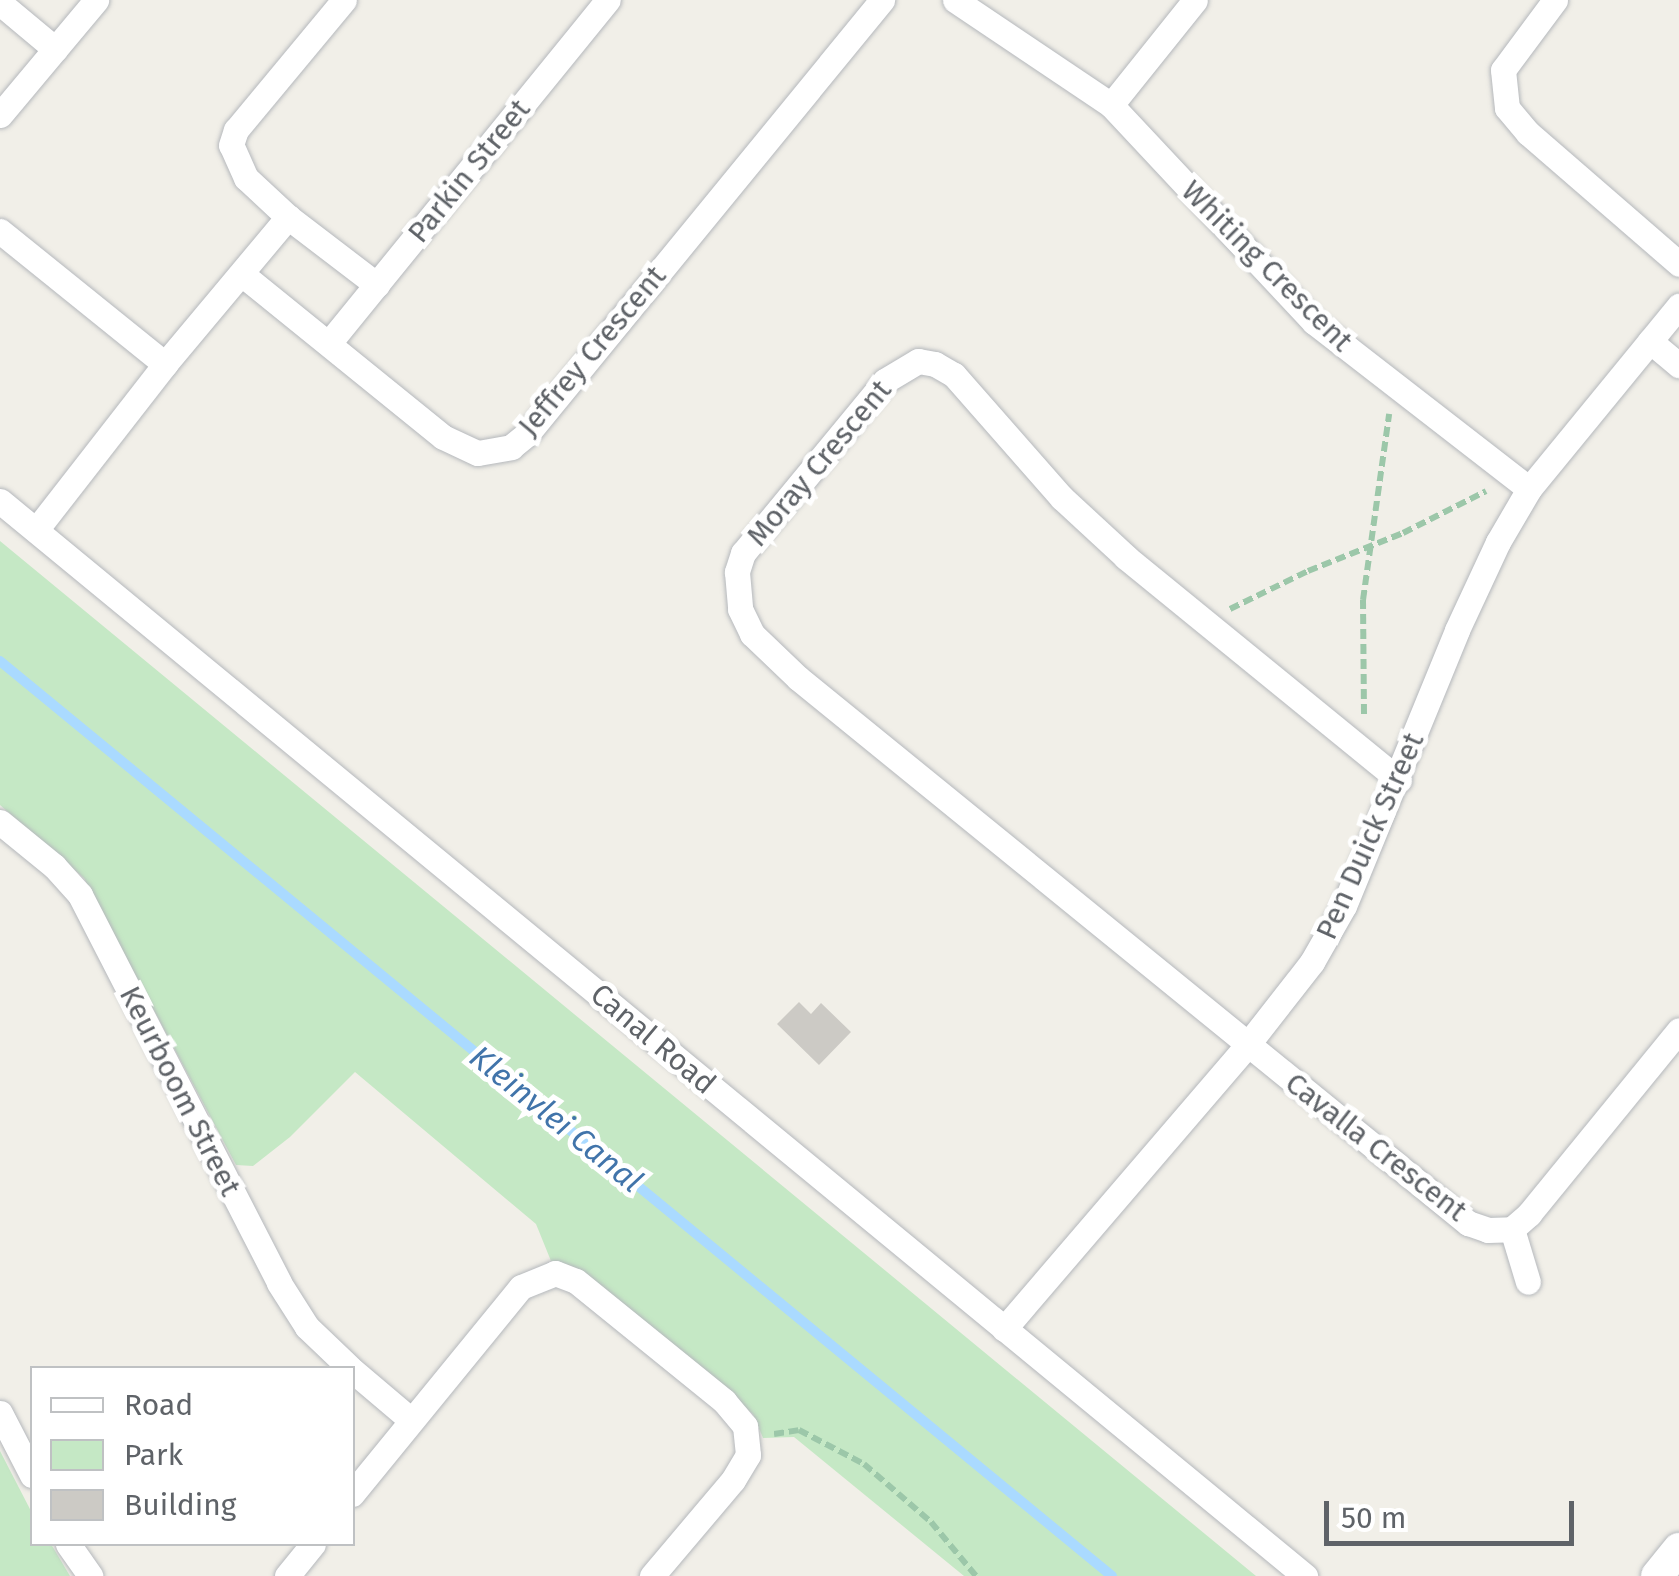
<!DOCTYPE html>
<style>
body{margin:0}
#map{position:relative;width:1679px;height:1576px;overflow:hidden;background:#f1efe8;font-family:"Fira Sans",sans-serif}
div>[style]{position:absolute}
.green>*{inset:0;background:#c5e8c5}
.stream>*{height:10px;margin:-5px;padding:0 5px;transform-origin:5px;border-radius:5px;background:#aadaff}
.building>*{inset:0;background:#cccac5}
.path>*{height:6px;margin-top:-3px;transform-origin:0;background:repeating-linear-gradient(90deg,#9cc7a9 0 10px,transparent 0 15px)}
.roads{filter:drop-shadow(0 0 2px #b5b8bc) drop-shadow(0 0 2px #b5b8bc)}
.minor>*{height:25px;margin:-12.5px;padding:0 12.5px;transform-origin:12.5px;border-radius:12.5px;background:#fff}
.tertiary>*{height:32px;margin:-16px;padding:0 16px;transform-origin:16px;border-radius:16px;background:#fff}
span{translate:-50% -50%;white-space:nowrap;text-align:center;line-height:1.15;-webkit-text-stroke:10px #fff;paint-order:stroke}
.street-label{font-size:30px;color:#5f6368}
.water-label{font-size:32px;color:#4174aa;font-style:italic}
.legend{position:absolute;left:30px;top:1366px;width:325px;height:180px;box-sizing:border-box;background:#fff;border:2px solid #bfc1c3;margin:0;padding:12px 18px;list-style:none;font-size:30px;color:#5f6368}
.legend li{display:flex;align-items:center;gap:20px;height:50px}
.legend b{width:50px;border:2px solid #bfc1c3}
.scale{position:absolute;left:1324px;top:1501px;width:250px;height:45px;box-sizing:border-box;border:5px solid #5f6368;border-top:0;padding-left:12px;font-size:30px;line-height:35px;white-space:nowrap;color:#5f6368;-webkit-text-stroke:8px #fff;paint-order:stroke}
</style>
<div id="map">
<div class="green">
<div style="clip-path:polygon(0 541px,1256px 1576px,964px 1576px,794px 1437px,763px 1438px,753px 1414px,578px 1269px,551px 1261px,536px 1224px,355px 1072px,290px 1137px,253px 1166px,236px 1165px,84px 878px,0 805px)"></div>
<div style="clip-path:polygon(0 1451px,32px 1513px,32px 1544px,51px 1544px,70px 1576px,0 1576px)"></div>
</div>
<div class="stream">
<div style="left:0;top:661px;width:1440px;rotate:39.45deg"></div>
</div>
<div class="building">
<div style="clip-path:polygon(799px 1002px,811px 1014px,821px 1003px,851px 1032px,819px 1065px,777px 1024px)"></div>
</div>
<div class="path">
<div style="left:1230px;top:609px;width:87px;rotate:-26deg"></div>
<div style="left:1308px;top:571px;width:102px;rotate:-21.8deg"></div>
<div style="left:1403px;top:533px;width:93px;rotate:-26.8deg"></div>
<div style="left:1364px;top:714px;width:114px;rotate:-90.5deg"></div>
<div style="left:1363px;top:600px;width:188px;rotate:-82deg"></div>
<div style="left:774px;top:1434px;width:25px;rotate:-9deg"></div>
<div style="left:799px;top:1430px;width:73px;rotate:27.6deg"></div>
<div style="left:864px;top:1464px;width:89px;rotate:40.9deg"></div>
<div style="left:931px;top:1522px;width:70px;rotate:50.2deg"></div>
</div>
<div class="roads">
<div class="minor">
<div style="left:955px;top:0;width:188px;rotate:33.9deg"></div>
<div style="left:1111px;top:105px;width:297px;rotate:46.9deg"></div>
<div style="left:1314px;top:322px;width:272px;rotate:37.8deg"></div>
<div style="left:1555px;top:0;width:87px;rotate:126.6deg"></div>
<div style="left:1503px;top:70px;width:38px;rotate:84deg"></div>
<div style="left:1507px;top:108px;width:33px;rotate:50deg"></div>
<div style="left:1528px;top:133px;width:200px;rotate:40.9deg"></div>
<div style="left:0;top:3px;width:72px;rotate:39.9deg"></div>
<div style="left:1111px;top:105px;width:134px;rotate:-51.3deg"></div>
<div style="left:0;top:115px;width:150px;rotate:-50.1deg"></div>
<div style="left:288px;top:217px;width:112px;rotate:37.4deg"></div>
<div style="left:0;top:231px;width:212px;rotate:38.9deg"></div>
<div style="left:243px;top:275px;width:257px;rotate:39deg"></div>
<div style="left:443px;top:437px;width:38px;rotate:25deg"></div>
<div style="left:478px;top:453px;width:34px;rotate:-10deg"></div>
<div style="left:511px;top:447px;width:21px;rotate:-39deg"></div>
<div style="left:527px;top:434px;width:561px;rotate:-50.72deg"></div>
<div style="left:1650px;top:341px;width:38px;rotate:40deg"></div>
<div style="left:329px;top:343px;width:442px;rotate:-50.9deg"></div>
<div style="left:0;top:501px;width:1691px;rotate:39.48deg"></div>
<div style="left:36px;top:530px;width:210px;rotate:-52.1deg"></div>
<div style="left:165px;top:364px;width:192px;rotate:-50.1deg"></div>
<div style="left:288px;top:217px;width:57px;rotate:-137.1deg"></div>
<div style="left:246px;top:178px;width:36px;rotate:-114deg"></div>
<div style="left:231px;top:145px;width:16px;rotate:-72deg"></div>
<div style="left:236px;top:130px;width:169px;rotate:-50.3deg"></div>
<div style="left:1399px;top:780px;width:353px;rotate:-140.8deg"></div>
<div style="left:1126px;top:557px;width:87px;rotate:-137.3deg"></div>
<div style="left:1062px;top:498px;width:164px;rotate:-131.3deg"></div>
<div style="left:954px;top:375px;width:22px;rotate:-150deg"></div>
<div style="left:935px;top:364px;width:17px;rotate:-170deg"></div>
<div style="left:918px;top:361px;width:39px;rotate:149deg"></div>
<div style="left:885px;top:381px;width:223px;rotate:129.5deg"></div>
<div style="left:743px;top:553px;width:20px;rotate:108deg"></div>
<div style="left:737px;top:572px;width:37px;rotate:85deg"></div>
<div style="left:740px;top:609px;width:28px;rotate:64deg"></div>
<div style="left:752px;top:634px;width:64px;rotate:43.7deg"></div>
<div style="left:798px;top:678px;width:864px;rotate:39.13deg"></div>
<div style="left:1468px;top:1223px;width:21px;rotate:19deg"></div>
<div style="left:1488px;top:1230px;width:24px;rotate:-2deg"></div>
<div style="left:1512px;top:1229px;width:23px;rotate:-41deg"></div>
<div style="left:1529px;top:1214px;width:237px;rotate:-50.8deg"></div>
<div style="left:0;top:822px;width:70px;rotate:39.2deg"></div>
<div style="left:54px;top:866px;width:39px;rotate:48deg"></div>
<div style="left:80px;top:895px;width:436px;rotate:62.8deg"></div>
<div style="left:279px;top:1283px;width:52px;rotate:57.5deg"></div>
<div style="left:307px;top:1327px;width:59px;rotate:43.6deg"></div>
<div style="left:1512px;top:1229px;width:55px;rotate:73.2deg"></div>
<div style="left:1004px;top:1329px;width:375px;rotate:-49.4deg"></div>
<div style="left:1248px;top:1044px;width:104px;rotate:-52deg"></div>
<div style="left:1312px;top:962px;width:64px;rotate:-60.3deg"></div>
<div style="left:1344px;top:906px;width:298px;rotate:-67.7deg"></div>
<div style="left:1457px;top:630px;width:97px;rotate:-65deg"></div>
<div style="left:1498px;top:542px;width:61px;rotate:-59.7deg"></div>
<div style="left:1529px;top:489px;width:237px;rotate:-50.7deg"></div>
<div style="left:352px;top:1370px;width:77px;rotate:40.3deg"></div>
<div style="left:0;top:1413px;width:70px;rotate:62.7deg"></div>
<div style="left:352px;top:1494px;width:267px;rotate:-50.8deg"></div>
<div style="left:521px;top:1287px;width:37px;rotate:-22deg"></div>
<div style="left:555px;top:1273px;width:22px;rotate:21deg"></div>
<div style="left:576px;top:1281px;width:191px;rotate:39deg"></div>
<div style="left:724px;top:1401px;width:33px;rotate:50deg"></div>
<div style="left:745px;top:1426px;width:29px;rotate:84deg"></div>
<div style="left:748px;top:1455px;width:29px;rotate:121deg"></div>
<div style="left:733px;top:1480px;width:126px;rotate:130.2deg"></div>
<div style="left:68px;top:1544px;width:39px;rotate:55deg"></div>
<div style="left:287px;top:1576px;width:41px;rotate:-50.9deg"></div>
</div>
<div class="tertiary">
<div style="left:1657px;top:1576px;width:35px;rotate:-51deg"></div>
</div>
</div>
<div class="street-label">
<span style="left:469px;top:171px;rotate:-51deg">Parkin Street</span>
<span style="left:1267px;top:266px;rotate:45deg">Whiting Crescent</span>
<span style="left:592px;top:351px;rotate:-50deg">Jeffrey Crescent</span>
<span style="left:819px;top:463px;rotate:-50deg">Moray Crescent</span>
<span style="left:1370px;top:836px;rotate:-66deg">Pen Duick Street</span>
<span style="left:653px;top:1039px;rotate:40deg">Canal Road</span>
<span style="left:180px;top:1091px;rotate:63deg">Keurboom Street</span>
<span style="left:1376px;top:1147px;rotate:38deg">Cavalla Crescent</span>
</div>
<div class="water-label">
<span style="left:556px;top:1119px;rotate:39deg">Kleinvlei Canal</span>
</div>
<ul class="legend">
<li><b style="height:12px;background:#fff"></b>Road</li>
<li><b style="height:28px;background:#c5e8c5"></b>Park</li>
<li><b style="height:28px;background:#cccac5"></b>Building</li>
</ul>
<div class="scale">50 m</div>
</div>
